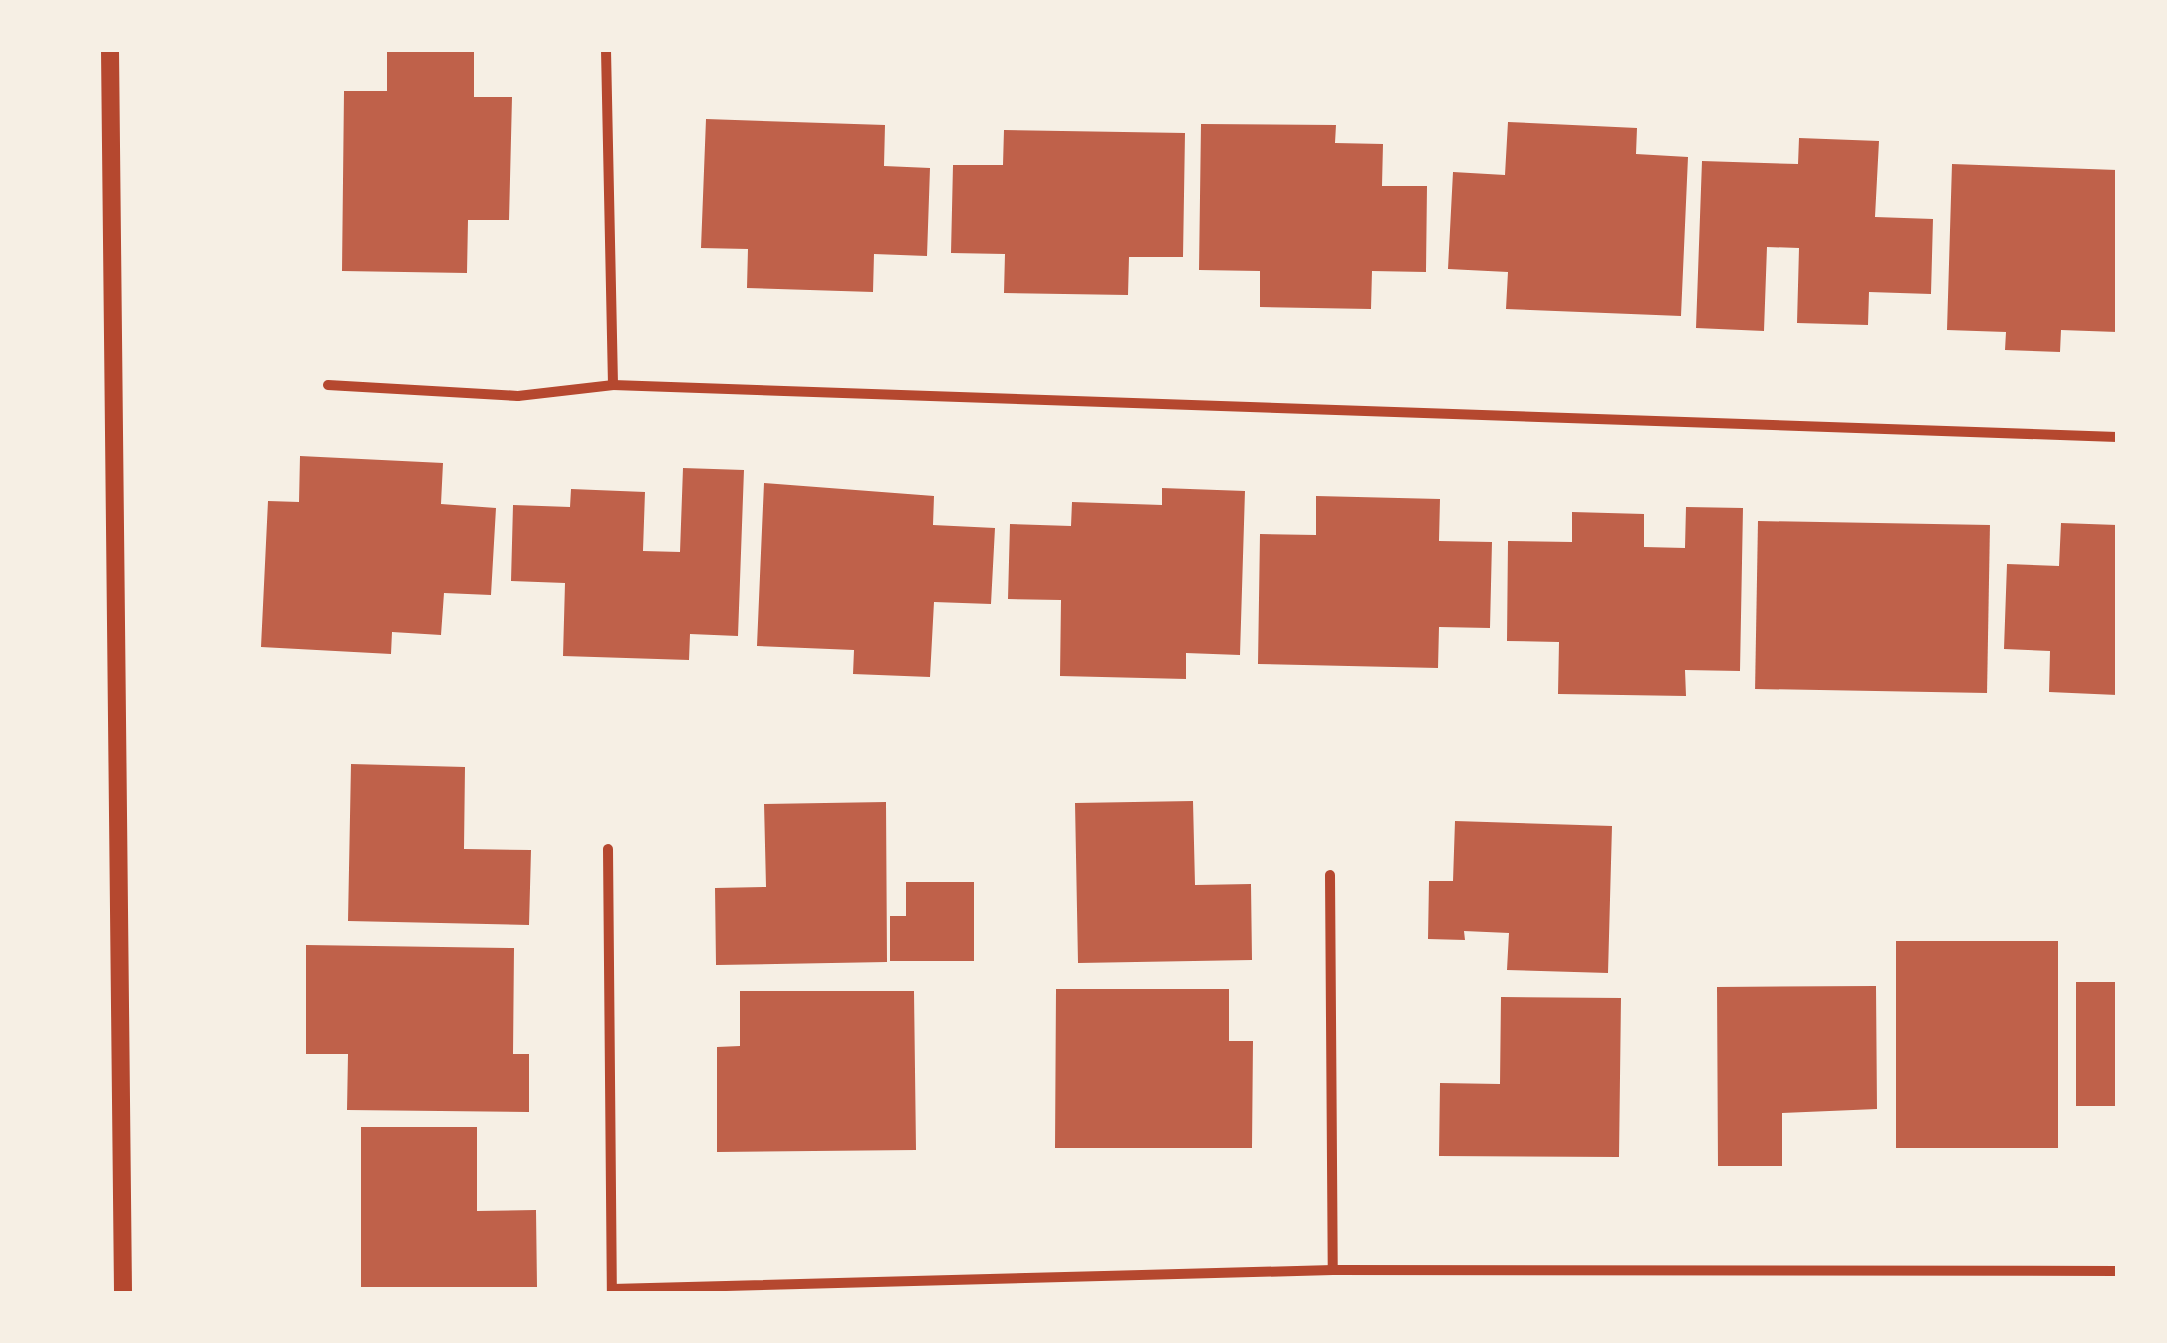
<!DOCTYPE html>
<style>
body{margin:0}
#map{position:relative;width:2167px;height:1343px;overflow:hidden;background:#f6efe4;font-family:"Work Sans",sans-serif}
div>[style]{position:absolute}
.building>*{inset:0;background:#bf614a;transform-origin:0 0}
.minor>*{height:10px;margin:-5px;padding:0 5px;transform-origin:5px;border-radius:5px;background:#b5482f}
.tertiary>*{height:18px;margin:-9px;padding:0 9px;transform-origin:9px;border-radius:9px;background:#b5482f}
span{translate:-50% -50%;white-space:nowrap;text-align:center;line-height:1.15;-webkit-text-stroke:8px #f6efe4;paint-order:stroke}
.frame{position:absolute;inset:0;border:52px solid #f6efe4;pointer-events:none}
</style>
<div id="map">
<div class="building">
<div style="clip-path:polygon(387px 50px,474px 50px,474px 97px,512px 97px,509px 220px,468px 220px,467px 273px,342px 271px,344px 91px,387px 91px)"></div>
<div style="clip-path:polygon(706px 119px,885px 125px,884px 166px,930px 168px,927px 256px,874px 254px,873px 292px,747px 288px,748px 249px,701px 248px)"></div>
<div style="clip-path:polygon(1508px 122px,1637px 128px,1636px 154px,1688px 157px,1681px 316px,1506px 309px,1508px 272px,1448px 269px,1453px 172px,1505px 175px)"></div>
<div style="clip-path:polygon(1201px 124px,1336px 125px,1335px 143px,1383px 144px,1382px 186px,1427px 186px,1426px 272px,1372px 271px,1371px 309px,1260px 307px,1260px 271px,1199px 270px)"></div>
<div style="clip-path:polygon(1004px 130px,1185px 133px,1183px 257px,1129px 257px,1128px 295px,1004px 293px,1005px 254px,951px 253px,953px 165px,1003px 165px)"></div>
<div style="clip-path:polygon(1799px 138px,1879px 141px,1875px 217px,1933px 219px,1931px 294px,1869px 292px,1868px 325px,1797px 323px,1799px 248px,1767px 247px,1764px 331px,1696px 328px,1702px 161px,1798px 164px)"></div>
<div style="clip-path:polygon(1952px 164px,2117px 170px,2117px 332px,2061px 330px,2060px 352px,2005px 350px,2006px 332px,1947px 330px)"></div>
<div style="clip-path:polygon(300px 456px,443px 463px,441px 504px,496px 508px,491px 595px,444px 593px,441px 635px,392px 632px,391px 654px,261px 647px,268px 501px,299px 502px)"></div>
<div style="clip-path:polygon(683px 468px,744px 470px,738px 636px,690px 634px,689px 660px,563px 656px,565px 583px,511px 581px,513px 505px,570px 507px,571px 489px,645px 492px,643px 551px,680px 552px)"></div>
<div style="clip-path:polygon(764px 483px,934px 496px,933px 525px,995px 528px,991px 604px,934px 602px,930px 677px,853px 674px,854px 650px,757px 646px)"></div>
<div style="clip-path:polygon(1162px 488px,1245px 491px,1240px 655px,1186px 653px,1186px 679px,1060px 676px,1061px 600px,1008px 599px,1010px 524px,1071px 526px,1072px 502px,1162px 505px)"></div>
<div style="clip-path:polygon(1316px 496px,1440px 499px,1439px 541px,1492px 542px,1490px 628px,1439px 627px,1438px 668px,1258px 664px,1260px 534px,1316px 535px)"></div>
<div style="clip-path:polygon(1686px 507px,1743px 508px,1740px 671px,1685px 670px,1686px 696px,1558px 694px,1559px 642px,1507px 641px,1508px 541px,1572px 542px,1572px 512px,1644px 514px,1644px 547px,1685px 548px)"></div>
<div style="left:1758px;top:521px;width:232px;height:168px;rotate:1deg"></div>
<div style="clip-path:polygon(2061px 523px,2117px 525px,2117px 695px,2049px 692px,2050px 651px,2004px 649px,2007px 564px,2059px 566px)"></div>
<div style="clip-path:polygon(351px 764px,465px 767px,464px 849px,531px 850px,529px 925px,348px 921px)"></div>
<div style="clip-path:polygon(1193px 801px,1195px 885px,1251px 884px,1252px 960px,1078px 963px,1075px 803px)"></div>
<div style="clip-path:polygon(886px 802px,887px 962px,716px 965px,715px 888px,766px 887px,764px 804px)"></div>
<div style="clip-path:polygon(1455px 821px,1612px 826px,1608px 973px,1507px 970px,1509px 933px,1464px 931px,1465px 940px,1428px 939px,1429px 881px,1453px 881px)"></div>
<div style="clip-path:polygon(906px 882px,974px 882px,974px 961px,890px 961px,890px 916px,906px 916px)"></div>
<div style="left:2058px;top:941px;width:207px;height:162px;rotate:90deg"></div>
<div style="clip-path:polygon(306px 945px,514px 948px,513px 1054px,529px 1054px,529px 1112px,347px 1110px,348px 1054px,306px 1054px)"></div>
<div style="left:2076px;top:982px;width:41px;height:124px"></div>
<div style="clip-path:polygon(1876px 986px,1877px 1109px,1782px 1113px,1782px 1166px,1718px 1166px,1717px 987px)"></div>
<div style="clip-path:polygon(1056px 989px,1229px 989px,1229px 1041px,1253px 1041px,1252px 1148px,1055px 1148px)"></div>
<div style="clip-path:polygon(740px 991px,914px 991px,916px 1150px,717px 1152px,717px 1047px,740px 1046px)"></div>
<div style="clip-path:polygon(1501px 997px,1621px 998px,1619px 1157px,1439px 1156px,1440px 1083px,1500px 1084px)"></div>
<div style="clip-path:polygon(361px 1127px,477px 1127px,477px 1211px,536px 1210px,537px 1287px,361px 1287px)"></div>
</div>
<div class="minor">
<div style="left:606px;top:50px;width:335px;rotate:88.8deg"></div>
<div style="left:328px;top:385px;width:190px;rotate:3.3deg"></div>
<div style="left:518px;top:396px;width:96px;rotate:-6.6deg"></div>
<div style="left:613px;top:385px;width:1505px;rotate:1.98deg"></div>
<div style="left:608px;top:849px;width:443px;rotate:89.5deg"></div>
<div style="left:1330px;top:875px;width:395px;rotate:89.6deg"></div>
<div style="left:612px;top:1289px;width:721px;rotate:-1.51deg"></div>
<div style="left:1333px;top:1270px;width:784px;rotate:0.07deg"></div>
</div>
<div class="tertiary">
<div style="left:110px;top:50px;width:1243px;rotate:89.4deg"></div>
</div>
<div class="frame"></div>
</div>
